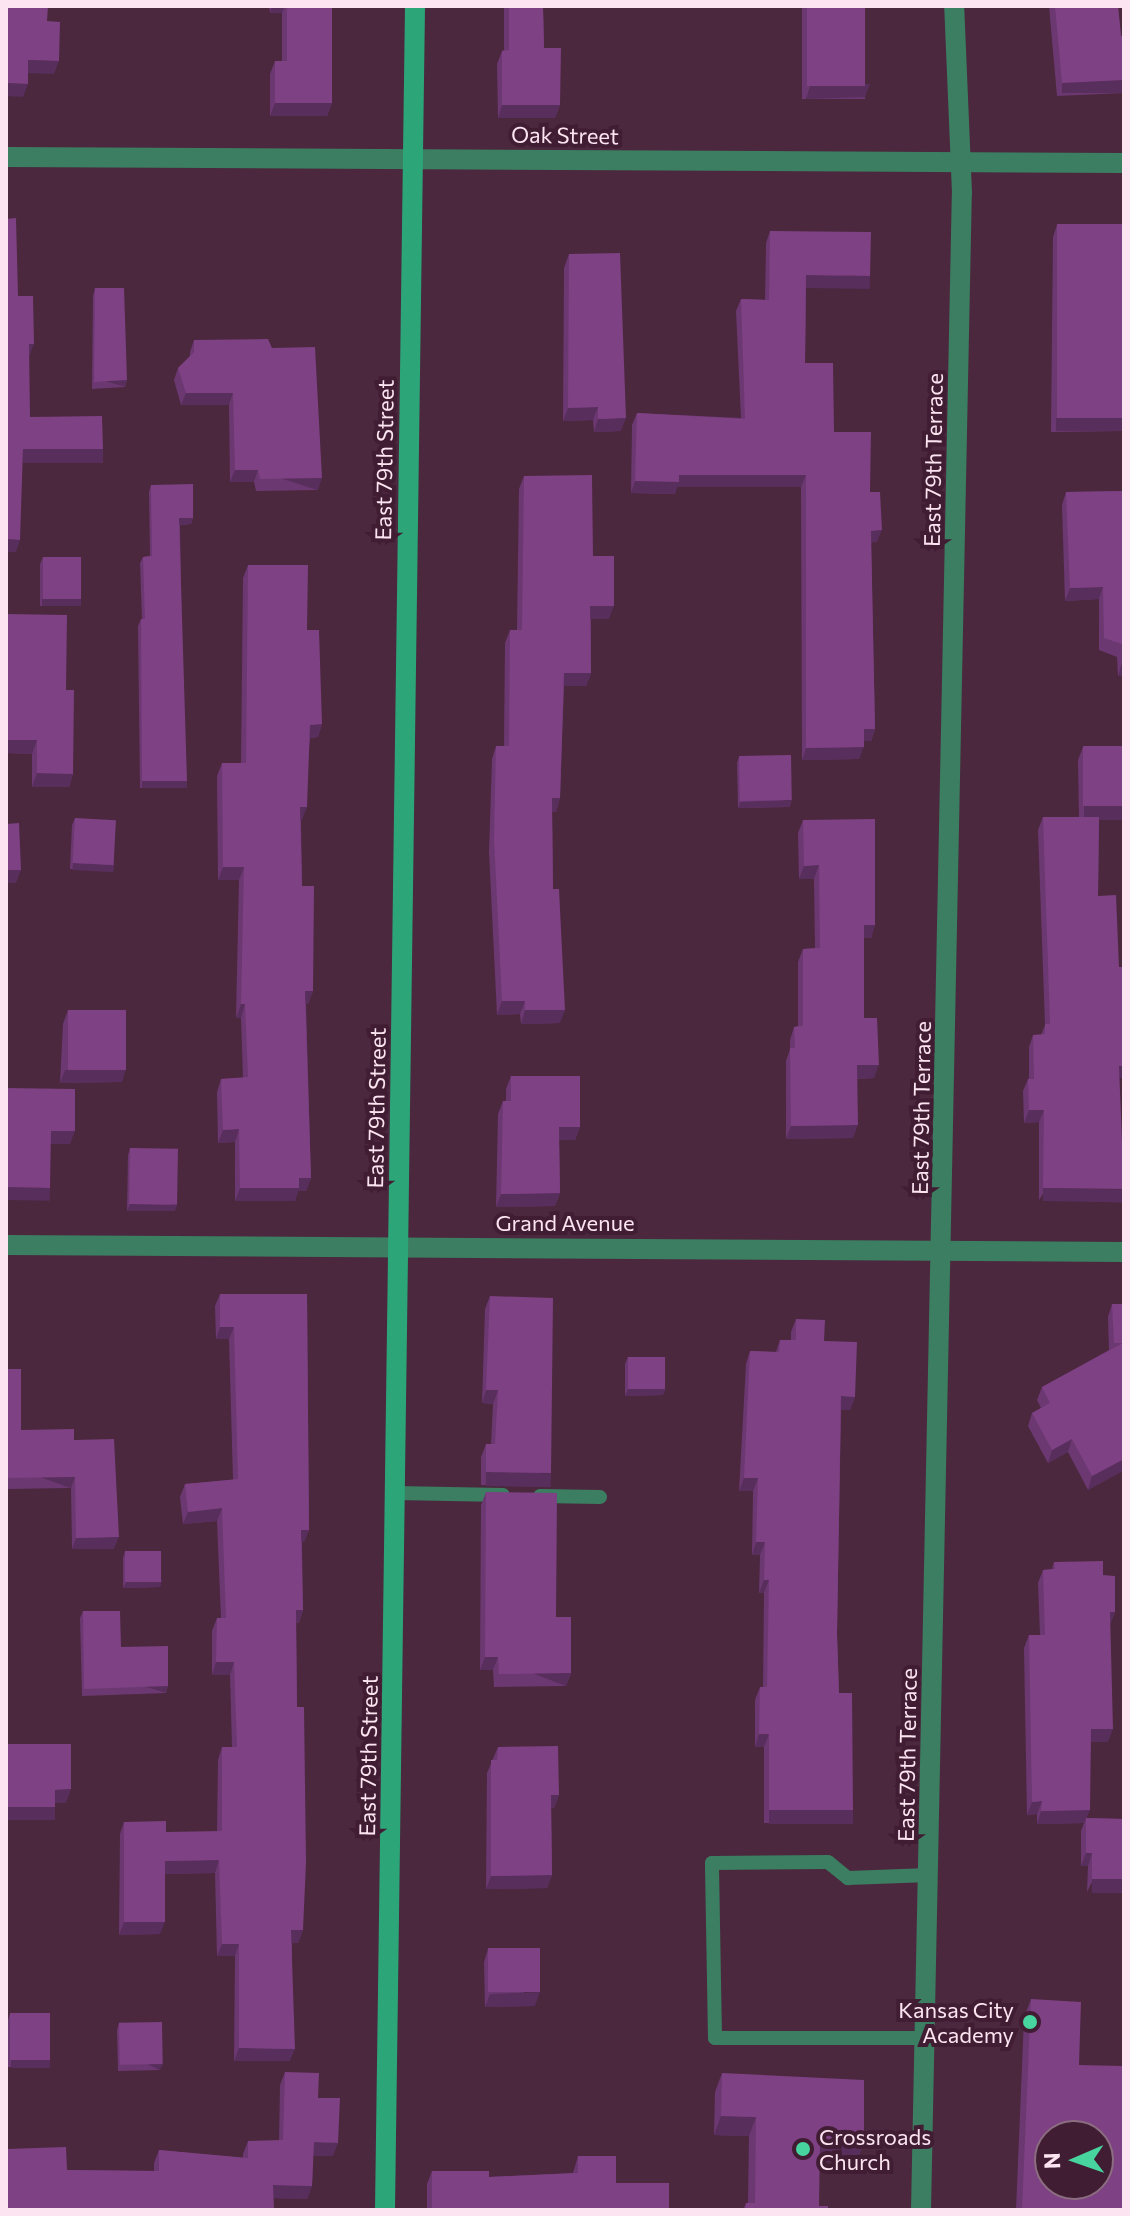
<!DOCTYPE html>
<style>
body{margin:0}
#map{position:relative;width:1130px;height:2216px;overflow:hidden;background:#4b283d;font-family:Commissioner,sans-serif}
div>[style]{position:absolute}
.lane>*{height:14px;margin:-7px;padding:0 7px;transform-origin:7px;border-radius:7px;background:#3b7e61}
.street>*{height:20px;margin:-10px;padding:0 10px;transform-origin:10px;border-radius:10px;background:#3b7e61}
.secondary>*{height:20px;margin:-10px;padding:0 10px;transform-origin:10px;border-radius:10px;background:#2ca679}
.wall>*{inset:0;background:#6c3872;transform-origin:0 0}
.shaded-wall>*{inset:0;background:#582e5c;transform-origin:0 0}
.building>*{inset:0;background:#7e4184;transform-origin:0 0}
.dots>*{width:22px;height:22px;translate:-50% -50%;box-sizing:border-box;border:4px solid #401d33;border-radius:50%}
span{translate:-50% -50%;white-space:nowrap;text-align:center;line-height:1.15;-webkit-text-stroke:8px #401d33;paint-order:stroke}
.street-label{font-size:22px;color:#fce4f1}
.poi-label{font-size:22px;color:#fce4f1}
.right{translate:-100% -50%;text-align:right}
.left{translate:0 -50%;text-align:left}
.frame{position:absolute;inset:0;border:8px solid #fce4f1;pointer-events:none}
.north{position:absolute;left:1034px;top:2120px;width:80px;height:80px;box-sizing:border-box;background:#401d33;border:2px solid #8b6d7f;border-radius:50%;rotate:268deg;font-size:22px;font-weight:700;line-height:32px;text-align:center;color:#fce4f1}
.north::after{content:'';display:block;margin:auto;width:28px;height:36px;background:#47d49e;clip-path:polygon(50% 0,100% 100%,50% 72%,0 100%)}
</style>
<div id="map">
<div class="lane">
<div style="left:395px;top:1493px;width:108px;rotate:1.1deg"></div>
<div style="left:540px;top:1496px;width:60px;rotate:1deg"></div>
<div style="left:925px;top:2038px;width:210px;rotate:180deg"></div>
<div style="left:715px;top:2038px;width:175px;rotate:-91deg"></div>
<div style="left:712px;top:1863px;width:116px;rotate:-0.5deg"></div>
<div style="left:828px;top:1862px;width:26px;rotate:39deg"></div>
<div style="left:848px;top:1878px;width:81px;rotate:-2.1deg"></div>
</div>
<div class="street">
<div style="left:6px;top:157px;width:1118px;rotate:0.31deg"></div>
<div style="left:6px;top:1245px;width:1118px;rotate:0.36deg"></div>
<div style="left:921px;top:2210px;width:2017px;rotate:-88.84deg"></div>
<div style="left:962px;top:193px;width:187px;rotate:-92.4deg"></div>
</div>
<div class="secondary">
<div style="left:385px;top:2210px;width:2204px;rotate:-89.22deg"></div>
</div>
<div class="wall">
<div style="clip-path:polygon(269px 6px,332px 6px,332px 103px,327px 116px,270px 116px,270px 74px,275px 61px,282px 61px,282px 13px,270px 13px)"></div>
<div style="clip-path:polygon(504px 6px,543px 6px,544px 48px,560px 105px,555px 118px,498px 118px,497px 64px,502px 51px,504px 50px)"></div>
<div style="left:802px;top:6px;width:63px;height:93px"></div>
<div style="clip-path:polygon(1049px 6px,1118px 6px,1121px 36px,1124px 36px,1124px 93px,1057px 96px)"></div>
<div style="clip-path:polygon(1057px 225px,1124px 431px,1051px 432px,1053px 237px)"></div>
<div style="clip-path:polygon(770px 231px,866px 288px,806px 287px,805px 363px,834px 432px,870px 492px,877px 542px,871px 542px,875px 729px,871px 741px,864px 741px,859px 759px,802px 760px,801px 487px,677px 487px,675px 494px,631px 493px,632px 425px,637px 413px,741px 418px,736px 311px,741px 299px,765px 300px,766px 243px)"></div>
<div style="clip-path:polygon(569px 254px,621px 431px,594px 432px,593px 420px,563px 421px,564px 268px)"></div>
<div style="clip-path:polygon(95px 288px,127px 380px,125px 387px,92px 389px,93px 295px)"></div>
<div style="clip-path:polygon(194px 340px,318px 490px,256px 491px,254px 482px,230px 482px,229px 405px,181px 405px,174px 380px,178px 368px,190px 357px,190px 352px)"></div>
<div style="clip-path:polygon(524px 476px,593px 556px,609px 619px,591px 619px,591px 673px,586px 686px,564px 686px,560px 798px,556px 812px,552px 812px,553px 889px,560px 1023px,521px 1024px,520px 1014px,497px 1015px,489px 852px,492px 759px,496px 746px,504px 746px,505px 643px,510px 630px,517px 630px,519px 489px)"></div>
<div style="clip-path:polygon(151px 485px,193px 518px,191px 524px,180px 525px,184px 788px,140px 788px,138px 626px,141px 619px,142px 619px,140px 563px,143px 557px,150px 556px,149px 492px)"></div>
<div style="clip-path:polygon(1124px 491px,1124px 676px,1118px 676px,1117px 657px,1099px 650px,1099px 599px,1065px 601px,1062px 505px,1066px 492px)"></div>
<div style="clip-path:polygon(43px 557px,81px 599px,78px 606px,40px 606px,40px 564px)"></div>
<div style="clip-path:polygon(248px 565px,307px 630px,322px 724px,318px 737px,310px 738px,302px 820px,301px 820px,302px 886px,313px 991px,308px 1004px,306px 1004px,311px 1178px,306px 1191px,298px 1191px,295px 1201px,235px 1201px,235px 1142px,218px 1143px,217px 1092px,221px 1079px,243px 1078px,241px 1018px,236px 1018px,239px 880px,218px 880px,217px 776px,222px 763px,241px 763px,243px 578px)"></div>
<div style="clip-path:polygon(6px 614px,66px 690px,73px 774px,69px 787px,32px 787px,32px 754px,6px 753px)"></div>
<div style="clip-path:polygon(1083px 747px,1099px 820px,1098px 896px,1119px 1078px,1039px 1200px,1039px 1122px,1024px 1123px,1023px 1091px,1028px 1079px,1029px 1079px,1029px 1047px,1033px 1035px,1041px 1035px,1045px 1025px,1038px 830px,1043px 817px,1079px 817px,1078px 760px)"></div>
<div style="clip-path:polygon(739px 757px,790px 807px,738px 808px,737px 763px)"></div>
<div style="clip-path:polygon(75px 818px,114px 865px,112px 871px,70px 869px,72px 825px)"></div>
<div style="clip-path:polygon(803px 820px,875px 925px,871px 938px,864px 938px,864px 1018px,874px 1078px,857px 1079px,853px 1138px,786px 1139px,786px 1061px,790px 1049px,790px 1040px,794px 1027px,798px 1026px,798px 962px,803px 949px,815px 948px,814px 879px,799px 879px,798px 833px)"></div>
<div style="clip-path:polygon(68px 1010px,122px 1082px,60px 1083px,63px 1024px)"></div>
<div style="clip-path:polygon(511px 1076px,580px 1127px,575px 1140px,559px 1140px,560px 1193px,555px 1206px,496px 1207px,498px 1114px,503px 1101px,506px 1101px,506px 1089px)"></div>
<div style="clip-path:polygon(130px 1148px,175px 1211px,127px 1211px,128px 1155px)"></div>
<div style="clip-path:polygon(220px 1294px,307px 1294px,309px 1530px,304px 1542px,302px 1542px,303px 1610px,299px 1623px,296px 1623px,297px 1707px,303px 1930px,298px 1943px,292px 1943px,290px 2061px,234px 2061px,235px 1956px,217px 1956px,215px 1873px,165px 1874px,160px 1934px,119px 1935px,120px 1834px,124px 1822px,166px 1832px,217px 1832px,218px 1760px,222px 1747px,232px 1747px,230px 1675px,212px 1675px,212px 1631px,217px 1618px,221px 1618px,217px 1521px,183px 1524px,180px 1497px,185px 1484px,233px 1480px,229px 1339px,216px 1339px,215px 1306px)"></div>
<div style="clip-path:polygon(490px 1296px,546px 1486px,481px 1485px,481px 1457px,486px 1444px,491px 1444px,493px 1404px,482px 1403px,485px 1309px)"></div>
<div style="clip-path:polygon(1112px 1304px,1124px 1304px,1124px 1470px,1088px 1490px,1068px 1452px,1048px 1463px,1028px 1426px,1032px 1413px,1041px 1408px,1037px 1400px,1042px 1387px,1109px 1350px,1108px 1317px)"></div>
<div style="clip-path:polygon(796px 1319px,824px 1341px,855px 1397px,850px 1410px,841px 1410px,837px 1634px,839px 1693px,848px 1823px,764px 1823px,764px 1747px,755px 1747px,755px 1700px,760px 1687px,763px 1687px,764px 1593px,759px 1593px,760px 1555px,752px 1555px,753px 1491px,739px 1491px,746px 1364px,750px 1351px,776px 1352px,780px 1340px,791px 1340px,791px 1332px)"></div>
<div style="clip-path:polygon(628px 1357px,663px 1395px,625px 1396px,625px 1364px)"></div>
<div style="clip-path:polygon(6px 1369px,21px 1430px,74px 1440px,114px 1549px,72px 1549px,71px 1488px,6px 1489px)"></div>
<div style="clip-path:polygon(486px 1492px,571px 1673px,566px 1686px,494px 1687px,493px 1670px,480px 1670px,481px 1505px)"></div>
<div style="clip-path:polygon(125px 1551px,162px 1580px,160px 1587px,123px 1588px,123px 1558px)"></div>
<div style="clip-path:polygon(1054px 1562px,1103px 1575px,1115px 1612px,1110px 1624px,1108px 1742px,1091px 1742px,1087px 1818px,1124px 1819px,1087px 1892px,1088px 1866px,1081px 1866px,1081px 1831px,1084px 1823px,1037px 1824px,1037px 1814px,1027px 1815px,1024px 1648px,1029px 1635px,1040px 1635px,1038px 1583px,1043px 1570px,1052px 1569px)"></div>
<div style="clip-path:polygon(83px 1611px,121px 1647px,168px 1686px,166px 1693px,82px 1696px,80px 1618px)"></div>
<div style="clip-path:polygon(498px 1747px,559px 1795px,554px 1808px,551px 1808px,552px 1875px,547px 1888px,486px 1889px,487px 1773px)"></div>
<div style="clip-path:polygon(488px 1949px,535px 2006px,485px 2007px,484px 1962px)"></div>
<div style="clip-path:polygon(1031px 1999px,1079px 2065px,1124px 2210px,1016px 2210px,1024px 2018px)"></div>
<div style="clip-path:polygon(10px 2014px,48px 2067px,8px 2067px,8px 2020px)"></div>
<div style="clip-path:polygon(119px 2023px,160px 2070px,118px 2071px,117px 2030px)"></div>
<div style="clip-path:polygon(285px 2072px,318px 2098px,333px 2156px,313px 2156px,312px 2186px,307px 2199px,274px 2198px,6px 2210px,7px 2149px,67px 2170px,154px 2171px,154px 2163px,159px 2150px,243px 2158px,243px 2154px,248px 2141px,279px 2141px,280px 2085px)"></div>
<div style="clip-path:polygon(722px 2073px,857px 2162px,819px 2162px,819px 2206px,828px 2210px,743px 2210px,746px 2203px,748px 2203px,749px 2136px,714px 2135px,715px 2092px)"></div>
<div style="clip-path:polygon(578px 2156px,616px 2183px,669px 2210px,427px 2210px,427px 2184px,432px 2171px,489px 2177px,573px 2173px)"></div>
</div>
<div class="shaded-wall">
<div style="clip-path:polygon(272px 6px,285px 6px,282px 13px,270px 13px)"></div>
<div style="clip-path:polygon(28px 60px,59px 61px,54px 74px,24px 73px)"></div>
<div style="left:1124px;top:80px;width:13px;height:62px;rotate:90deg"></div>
<div style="clip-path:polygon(6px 83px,28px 84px,23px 97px,6px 96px)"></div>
<div style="clip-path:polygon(870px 84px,865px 97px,806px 99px,810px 86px)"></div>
<div style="clip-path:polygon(275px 103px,332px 103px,327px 116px,270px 116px)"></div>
<div style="clip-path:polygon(502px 105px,560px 105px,555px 118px,498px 118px)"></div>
<div style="left:806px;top:275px;width:64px;height:13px;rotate:1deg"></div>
<div style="clip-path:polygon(29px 344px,34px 344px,29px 357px)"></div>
<div style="left:127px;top:380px;width:7px;height:33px;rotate:106deg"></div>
<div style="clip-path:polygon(186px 393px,233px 393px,229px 405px,181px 405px)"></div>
<div style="clip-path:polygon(598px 407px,593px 420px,563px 421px,568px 408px)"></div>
<div style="clip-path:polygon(626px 418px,621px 431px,594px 432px,598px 419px)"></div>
<div style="left:1124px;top:418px;width:13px;height:68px;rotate:90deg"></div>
<div style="left:23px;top:449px;width:80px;height:14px"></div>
<div style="clip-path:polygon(235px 470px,258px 470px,254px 482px,230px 482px)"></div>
<div style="clip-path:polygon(679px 475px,806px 475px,801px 487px,677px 487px,675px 494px,631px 493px,635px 481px)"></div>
<div style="left:322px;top:478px;width:13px;height:62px;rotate:108deg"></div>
<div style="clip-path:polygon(179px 518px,193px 518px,191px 524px,177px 525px)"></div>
<div style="clip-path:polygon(882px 530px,877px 542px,867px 543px,871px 531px)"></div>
<div style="clip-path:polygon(6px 539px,20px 540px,16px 552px,6px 552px)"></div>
<div style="clip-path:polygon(1103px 587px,1099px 599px,1065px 601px,1070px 588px)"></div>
<div style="left:42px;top:599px;width:39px;height:7px"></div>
<div style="clip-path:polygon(590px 606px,614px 606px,609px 619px,586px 619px)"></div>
<div style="clip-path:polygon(1122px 663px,1124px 663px,1124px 676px,1118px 676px)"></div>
<div style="clip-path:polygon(564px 673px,591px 673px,586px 686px,559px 686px)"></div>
<div style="clip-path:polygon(322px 724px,318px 737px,306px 738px,310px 725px)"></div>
<div style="clip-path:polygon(864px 729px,875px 729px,871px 741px,859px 741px)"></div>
<div style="clip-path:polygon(6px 740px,37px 740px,32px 754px,6px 753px)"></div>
<div style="clip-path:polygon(864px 747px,859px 759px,802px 760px,806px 748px)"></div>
<div style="clip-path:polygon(37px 773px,73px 774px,69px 787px,32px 787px)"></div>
<div style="left:142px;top:781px;width:45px;height:7px"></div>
<div style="clip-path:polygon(552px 798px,560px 798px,556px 812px,547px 812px)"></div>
<div style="clip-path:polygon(792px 800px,790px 807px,738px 808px,740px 802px)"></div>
<div style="left:1124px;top:806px;width:14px;height:40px;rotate:90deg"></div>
<div style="clip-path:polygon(300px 807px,307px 807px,302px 820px,296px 820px)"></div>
<div style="left:73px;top:863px;width:41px;height:7px;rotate:3deg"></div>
<div style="clip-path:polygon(819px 865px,814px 879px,799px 879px,804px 866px)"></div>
<div style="clip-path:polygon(223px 867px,244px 867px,239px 880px,218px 880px)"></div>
<div style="clip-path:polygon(6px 870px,21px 870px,16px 883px,6px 883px)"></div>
<div style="clip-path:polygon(864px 925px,875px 925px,871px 938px,859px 938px)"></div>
<div style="clip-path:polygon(305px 991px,313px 991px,308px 1004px,300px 1004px)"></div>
<div style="clip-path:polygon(502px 1001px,525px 1001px,520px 1014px,497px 1015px)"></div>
<div style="clip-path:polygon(241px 1004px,245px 1004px,241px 1018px,236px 1018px)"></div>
<div style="clip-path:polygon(525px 1010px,565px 1010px,560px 1023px,521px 1024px)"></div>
<div style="clip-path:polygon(857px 1065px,879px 1065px,874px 1078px,852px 1079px)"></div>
<div style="clip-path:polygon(1119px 1066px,1124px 1066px,1124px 1078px,1114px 1078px)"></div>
<div style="clip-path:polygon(126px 1069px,122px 1082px,60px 1083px,65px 1070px)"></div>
<div style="clip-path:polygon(1029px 1110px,1044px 1110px,1039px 1122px,1024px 1123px)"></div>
<div style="clip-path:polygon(858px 1125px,853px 1138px,786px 1139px,791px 1126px)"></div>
<div style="clip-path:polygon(559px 1127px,580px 1127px,575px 1140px,554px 1140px)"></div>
<div style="clip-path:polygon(239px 1129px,235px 1142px,218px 1143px,223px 1130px)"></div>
<div style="clip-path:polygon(51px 1131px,75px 1131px,70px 1144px,47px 1144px)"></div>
<div style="clip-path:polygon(299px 1178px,311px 1178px,306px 1191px,298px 1191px,295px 1201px,235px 1201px,240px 1188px)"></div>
<div style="left:6px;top:1187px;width:44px;height:13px;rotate:1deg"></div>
<div style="left:1043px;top:1188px;width:81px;height:13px;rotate:1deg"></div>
<div style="clip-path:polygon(560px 1193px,555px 1206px,496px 1207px,501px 1194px)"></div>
<div style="clip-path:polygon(130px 1204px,177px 1205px,175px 1211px,127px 1211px)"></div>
<div style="clip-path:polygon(220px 1327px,234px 1327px,229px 1339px,216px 1339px)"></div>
<div style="clip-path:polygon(628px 1389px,666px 1389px,663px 1395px,625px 1396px)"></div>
<div style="clip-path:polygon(486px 1390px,498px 1390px,493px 1404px,482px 1403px)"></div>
<div style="clip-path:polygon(841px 1396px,855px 1397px,850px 1410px,837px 1410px)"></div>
<div style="clip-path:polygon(1072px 1439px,1068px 1452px,1048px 1463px,1052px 1450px)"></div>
<div style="clip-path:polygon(1124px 1459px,1124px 1470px,1088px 1490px,1092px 1476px)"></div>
<div style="left:486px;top:1472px;width:65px;height:14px;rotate:1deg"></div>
<div style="left:75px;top:1477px;width:12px;height:69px;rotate:110deg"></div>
<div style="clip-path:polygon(744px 1478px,758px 1478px,753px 1491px,739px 1491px)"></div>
<div style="clip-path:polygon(222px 1508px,217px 1521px,183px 1524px,188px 1512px)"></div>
<div style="clip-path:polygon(301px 1530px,309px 1530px,304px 1542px,297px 1542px)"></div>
<div style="clip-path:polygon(119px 1537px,114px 1549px,72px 1549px,76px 1538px)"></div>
<div style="clip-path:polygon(756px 1542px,765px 1542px,760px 1555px,752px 1555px)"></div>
<div style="clip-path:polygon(162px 1580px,160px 1587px,123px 1588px,126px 1582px)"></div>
<div style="clip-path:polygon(764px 1580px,769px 1580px,764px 1593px,759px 1593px)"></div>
<div style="clip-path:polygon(296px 1610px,303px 1610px,299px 1623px,292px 1623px)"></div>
<div style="clip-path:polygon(1110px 1612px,1115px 1612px,1110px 1625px)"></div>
<div style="clip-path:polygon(485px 1657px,498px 1657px,493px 1670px,480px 1670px)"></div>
<div style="clip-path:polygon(216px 1662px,234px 1662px,230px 1675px,212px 1675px)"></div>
<div style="left:571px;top:1673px;width:14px;height:72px;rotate:111deg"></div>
<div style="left:168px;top:1686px;width:7px;height:84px;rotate:106deg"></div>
<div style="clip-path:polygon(1091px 1729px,1113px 1729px,1108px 1742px,1086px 1742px)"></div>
<div style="clip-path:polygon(759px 1734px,769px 1734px,764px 1747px,755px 1747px)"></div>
<div style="clip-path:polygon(71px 1789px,66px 1803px,50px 1803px,55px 1790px)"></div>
<div style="clip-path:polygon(551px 1795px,559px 1795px,554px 1808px,546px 1808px)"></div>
<div style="clip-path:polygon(1042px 1801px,1037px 1814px,1027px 1815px,1032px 1802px)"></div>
<div style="left:6px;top:1807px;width:49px;height:13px"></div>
<div style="left:769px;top:1810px;width:84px;height:14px"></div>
<div style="clip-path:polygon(1090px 1810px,1084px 1823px,1037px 1824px,1041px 1811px)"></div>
<div style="clip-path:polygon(1086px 1853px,1092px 1853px,1088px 1866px,1081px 1866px)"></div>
<div style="clip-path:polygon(219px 1860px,215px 1873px,160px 1874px,165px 1861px)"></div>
<div style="clip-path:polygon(552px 1875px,547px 1888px,486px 1889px,491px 1876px)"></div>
<div style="left:1092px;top:1879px;width:32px;height:14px"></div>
<div style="clip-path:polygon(124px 1922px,165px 1922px,160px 1934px,119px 1935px)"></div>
<div style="clip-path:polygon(291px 1930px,303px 1930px,298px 1943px,287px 1943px)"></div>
<div style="clip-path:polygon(222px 1944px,239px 1944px,235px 1956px,217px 1956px)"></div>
<div style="clip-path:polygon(540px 1992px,535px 2006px,485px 2007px,490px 1994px)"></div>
<div style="clip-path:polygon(239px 2048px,295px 2049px,290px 2061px,234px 2061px)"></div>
<div style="left:11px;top:2060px;width:39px;height:8px"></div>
<div style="left:163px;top:2064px;width:7px;height:42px;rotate:117deg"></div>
<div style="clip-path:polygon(721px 2116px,756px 2117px,749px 2136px,714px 2135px)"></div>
<div style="clip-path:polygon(314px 2142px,338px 2143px,333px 2156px,309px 2156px)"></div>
<div style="clip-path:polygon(820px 2143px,864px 2143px,857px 2162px,813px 2162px)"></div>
<div style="clip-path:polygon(273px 2185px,312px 2186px,307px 2199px,269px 2198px)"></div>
</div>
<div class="building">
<div style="clip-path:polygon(6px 6px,48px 6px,47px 21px,60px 22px,59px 61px,28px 60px,28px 84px,6px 83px)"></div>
<div style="clip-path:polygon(287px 6px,332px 6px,332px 103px,275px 103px,275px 61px,287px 61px)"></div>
<div style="clip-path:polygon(509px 6px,543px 6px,544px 48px,561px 48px,560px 105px,502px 105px,502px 51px,509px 50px)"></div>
<div style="left:807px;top:6px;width:58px;height:80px"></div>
<div style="clip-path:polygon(1055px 6px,1118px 6px,1121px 36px,1124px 36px,1124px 80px,1062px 83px)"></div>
<div style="clip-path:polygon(16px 218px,18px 296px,33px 296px,34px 344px,29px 344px,30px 417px,102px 416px,103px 449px,23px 449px,20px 540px,6px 539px,6px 219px)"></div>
<div style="left:1124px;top:224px;width:194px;height:67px;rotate:90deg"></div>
<div style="clip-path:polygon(770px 231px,871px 232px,870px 276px,806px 275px,805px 363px,833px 363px,834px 432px,871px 432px,870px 492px,880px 492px,882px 530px,871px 531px,875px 729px,864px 729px,864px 747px,806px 748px,806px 475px,679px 475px,679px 482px,635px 481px,637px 413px,745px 419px,741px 299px,769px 300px)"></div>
<div style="clip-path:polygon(620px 253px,626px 418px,598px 419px,598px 407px,568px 408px,569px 254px)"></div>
<div style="clip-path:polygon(95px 288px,124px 288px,127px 380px,94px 382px)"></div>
<div style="clip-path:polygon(268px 339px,272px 348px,315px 347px,322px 478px,260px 479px,258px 470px,235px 470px,233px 393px,186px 393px,178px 368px,194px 352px,194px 340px)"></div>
<div style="clip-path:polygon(592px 475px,593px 556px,614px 556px,614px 606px,590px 606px,591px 673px,564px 673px,560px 798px,552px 798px,553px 889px,559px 889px,565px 1010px,525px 1010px,525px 1001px,502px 1001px,494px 838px,496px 746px,509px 746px,510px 630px,522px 630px,524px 476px)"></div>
<div style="clip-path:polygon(193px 484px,193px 518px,179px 518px,187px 781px,142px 781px,141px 619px,145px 619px,143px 557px,152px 556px,151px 485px)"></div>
<div style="clip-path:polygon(1124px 491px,1124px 663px,1122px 663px,1122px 644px,1104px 638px,1103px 587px,1070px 588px,1066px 492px)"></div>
<div style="left:43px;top:557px;width:38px;height:42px"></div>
<div style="clip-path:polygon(248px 565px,308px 565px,307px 630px,319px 630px,322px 724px,310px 725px,307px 807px,300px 807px,302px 886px,314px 886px,313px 991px,305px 991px,311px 1178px,299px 1178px,299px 1188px,240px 1188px,239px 1129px,223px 1130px,221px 1079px,248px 1077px,245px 1004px,241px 1004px,244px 867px,223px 867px,222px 763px,246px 763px)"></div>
<div style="clip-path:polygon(6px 614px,67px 615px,66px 690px,74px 690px,73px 774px,37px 773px,37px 740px,6px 740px)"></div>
<div style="left:1124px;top:746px;width:60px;height:41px;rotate:90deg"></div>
<div style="left:791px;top:755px;width:45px;height:52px;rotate:89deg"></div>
<div style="clip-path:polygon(1043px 817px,1099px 817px,1098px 896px,1116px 895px,1119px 967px,1124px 967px,1124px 1066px,1119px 1066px,1122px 1141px,1124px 1141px,1124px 1189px,1043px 1188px,1044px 1110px,1029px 1110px,1028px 1079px,1034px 1079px,1033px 1035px,1045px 1034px,1045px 1024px,1050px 1024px)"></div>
<div style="left:75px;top:818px;width:41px;height:45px;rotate:3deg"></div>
<div style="clip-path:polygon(875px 819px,875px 925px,864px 925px,864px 1018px,877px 1018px,879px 1065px,857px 1065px,858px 1125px,791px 1126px,790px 1048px,795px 1048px,794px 1027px,803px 1026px,803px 949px,820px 948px,819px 865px,804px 866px,803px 820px)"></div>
<div style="clip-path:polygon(19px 823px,21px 870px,6px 870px,6px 824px)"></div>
<div style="left:68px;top:1010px;width:58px;height:60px"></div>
<div style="clip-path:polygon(511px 1076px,580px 1076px,580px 1127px,559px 1127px,560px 1193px,501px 1194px,503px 1101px,511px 1101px)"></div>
<div style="clip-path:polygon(6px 1088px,75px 1089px,75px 1131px,51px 1131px,50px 1188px,6px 1187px)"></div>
<div style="left:130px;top:1148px;width:48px;height:56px;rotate:1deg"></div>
<div style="clip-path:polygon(220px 1294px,307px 1294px,309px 1530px,301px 1530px,303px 1610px,296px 1610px,297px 1707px,304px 1707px,306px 1862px,303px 1930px,291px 1930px,295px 2049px,239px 2048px,239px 1944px,222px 1944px,219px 1860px,165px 1861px,165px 1922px,124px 1922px,124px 1822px,166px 1821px,166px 1832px,222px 1831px,222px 1747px,237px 1747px,234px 1662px,216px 1662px,217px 1618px,226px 1618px,222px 1508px,188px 1512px,185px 1484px,238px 1479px,234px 1327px,220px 1327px)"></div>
<div style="clip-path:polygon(490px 1296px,553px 1298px,551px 1473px,486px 1472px,486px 1444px,495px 1444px,498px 1390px,486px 1390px)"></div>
<div style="clip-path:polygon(1112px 1304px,1124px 1304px,1124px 1459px,1092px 1476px,1072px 1439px,1052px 1450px,1032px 1413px,1050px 1403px,1042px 1387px,1123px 1343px,1114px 1343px)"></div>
<div style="clip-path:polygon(796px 1319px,825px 1320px,824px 1341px,857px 1342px,855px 1397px,841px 1396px,837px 1634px,839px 1693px,852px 1693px,853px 1810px,769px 1810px,769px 1734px,759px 1734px,760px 1687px,767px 1687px,769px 1580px,764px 1580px,765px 1542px,756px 1542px,758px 1478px,744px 1478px,750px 1351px,779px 1352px,780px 1340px,796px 1340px)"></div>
<div style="left:628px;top:1357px;width:37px;height:32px"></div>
<div style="clip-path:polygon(6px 1369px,21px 1369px,21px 1430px,74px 1429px,74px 1440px,114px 1439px,119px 1537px,76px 1538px,75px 1477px,6px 1478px)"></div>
<div style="clip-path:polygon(486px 1492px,557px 1493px,556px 1617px,571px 1617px,571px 1673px,499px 1674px,498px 1657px,485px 1657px)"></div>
<div style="left:125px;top:1551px;width:36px;height:31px"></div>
<div style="clip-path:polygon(1103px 1561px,1103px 1575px,1115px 1576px,1115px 1612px,1110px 1612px,1113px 1729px,1091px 1729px,1090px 1810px,1041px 1811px,1042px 1801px,1032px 1802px,1029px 1635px,1045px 1635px,1043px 1570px,1055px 1569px,1054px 1562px)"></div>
<div style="clip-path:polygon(83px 1611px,120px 1611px,121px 1647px,168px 1646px,168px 1686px,84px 1689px)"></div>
<div style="clip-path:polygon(6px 1744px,71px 1744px,71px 1789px,55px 1790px,55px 1807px,6px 1807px)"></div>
<div style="clip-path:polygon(558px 1746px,559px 1795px,551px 1795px,552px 1875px,491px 1876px,491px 1760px,497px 1760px,498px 1747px)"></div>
<div style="clip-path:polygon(1086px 1818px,1124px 1819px,1124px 1879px,1092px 1879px,1092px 1853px,1086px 1853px)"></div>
<div style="left:540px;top:1948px;width:44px;height:52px;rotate:90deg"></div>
<div style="clip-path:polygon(evenodd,1031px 1999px,1081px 2002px,1079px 2065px,1124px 2066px,1124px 2210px,1022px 2210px,1031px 1999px,1050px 2136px,1098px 2136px,1098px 2184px,1050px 2184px,1050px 2136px)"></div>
<div style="left:50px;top:2013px;width:47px;height:40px;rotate:90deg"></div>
<div style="left:162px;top:2022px;width:42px;height:43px;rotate:89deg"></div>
<div style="clip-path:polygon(285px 2072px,319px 2073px,318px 2098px,340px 2098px,338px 2143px,314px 2142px,312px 2186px,273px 2185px,274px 2210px,6px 2210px,6px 2139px,7px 2149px,66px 2147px,67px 2170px,159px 2171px,159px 2150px,248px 2158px,248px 2141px,283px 2140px)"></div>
<div style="clip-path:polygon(722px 2073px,864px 2080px,864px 2143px,820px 2143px,819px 2206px,828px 2206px,828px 2210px,746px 2210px,746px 2203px,755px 2203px,756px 2117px,721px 2116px)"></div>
<div style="clip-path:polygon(578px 2156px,616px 2156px,616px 2183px,669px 2183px,669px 2210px,432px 2210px,432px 2171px,489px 2171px,489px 2177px,578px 2173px)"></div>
</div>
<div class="dots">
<div style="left:1030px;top:2022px;background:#47d49e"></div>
<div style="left:803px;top:2149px;background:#47d49e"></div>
</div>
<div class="street-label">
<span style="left:565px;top:135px;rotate:1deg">Oak Street</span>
<span style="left:384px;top:460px;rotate:-89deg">East 79th Street</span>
<span style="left:933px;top:460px;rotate:-89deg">East 79th Terrace</span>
<span style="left:376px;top:1108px;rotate:-89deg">East 79th Street</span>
<span style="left:921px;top:1108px;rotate:-89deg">East 79th Terrace</span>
<span style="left:565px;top:1223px">Grand Avenue</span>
<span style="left:907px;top:1755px;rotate:-89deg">East 79th Terrace</span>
<span style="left:368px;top:1756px;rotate:-89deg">East 79th Street</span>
</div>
<div class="poi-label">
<span class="right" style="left:1014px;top:2022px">Kansas City<br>Academy</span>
<span class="left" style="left:819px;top:2149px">Crossroads<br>Church</span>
</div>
<div class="frame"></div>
<div class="north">N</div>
</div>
